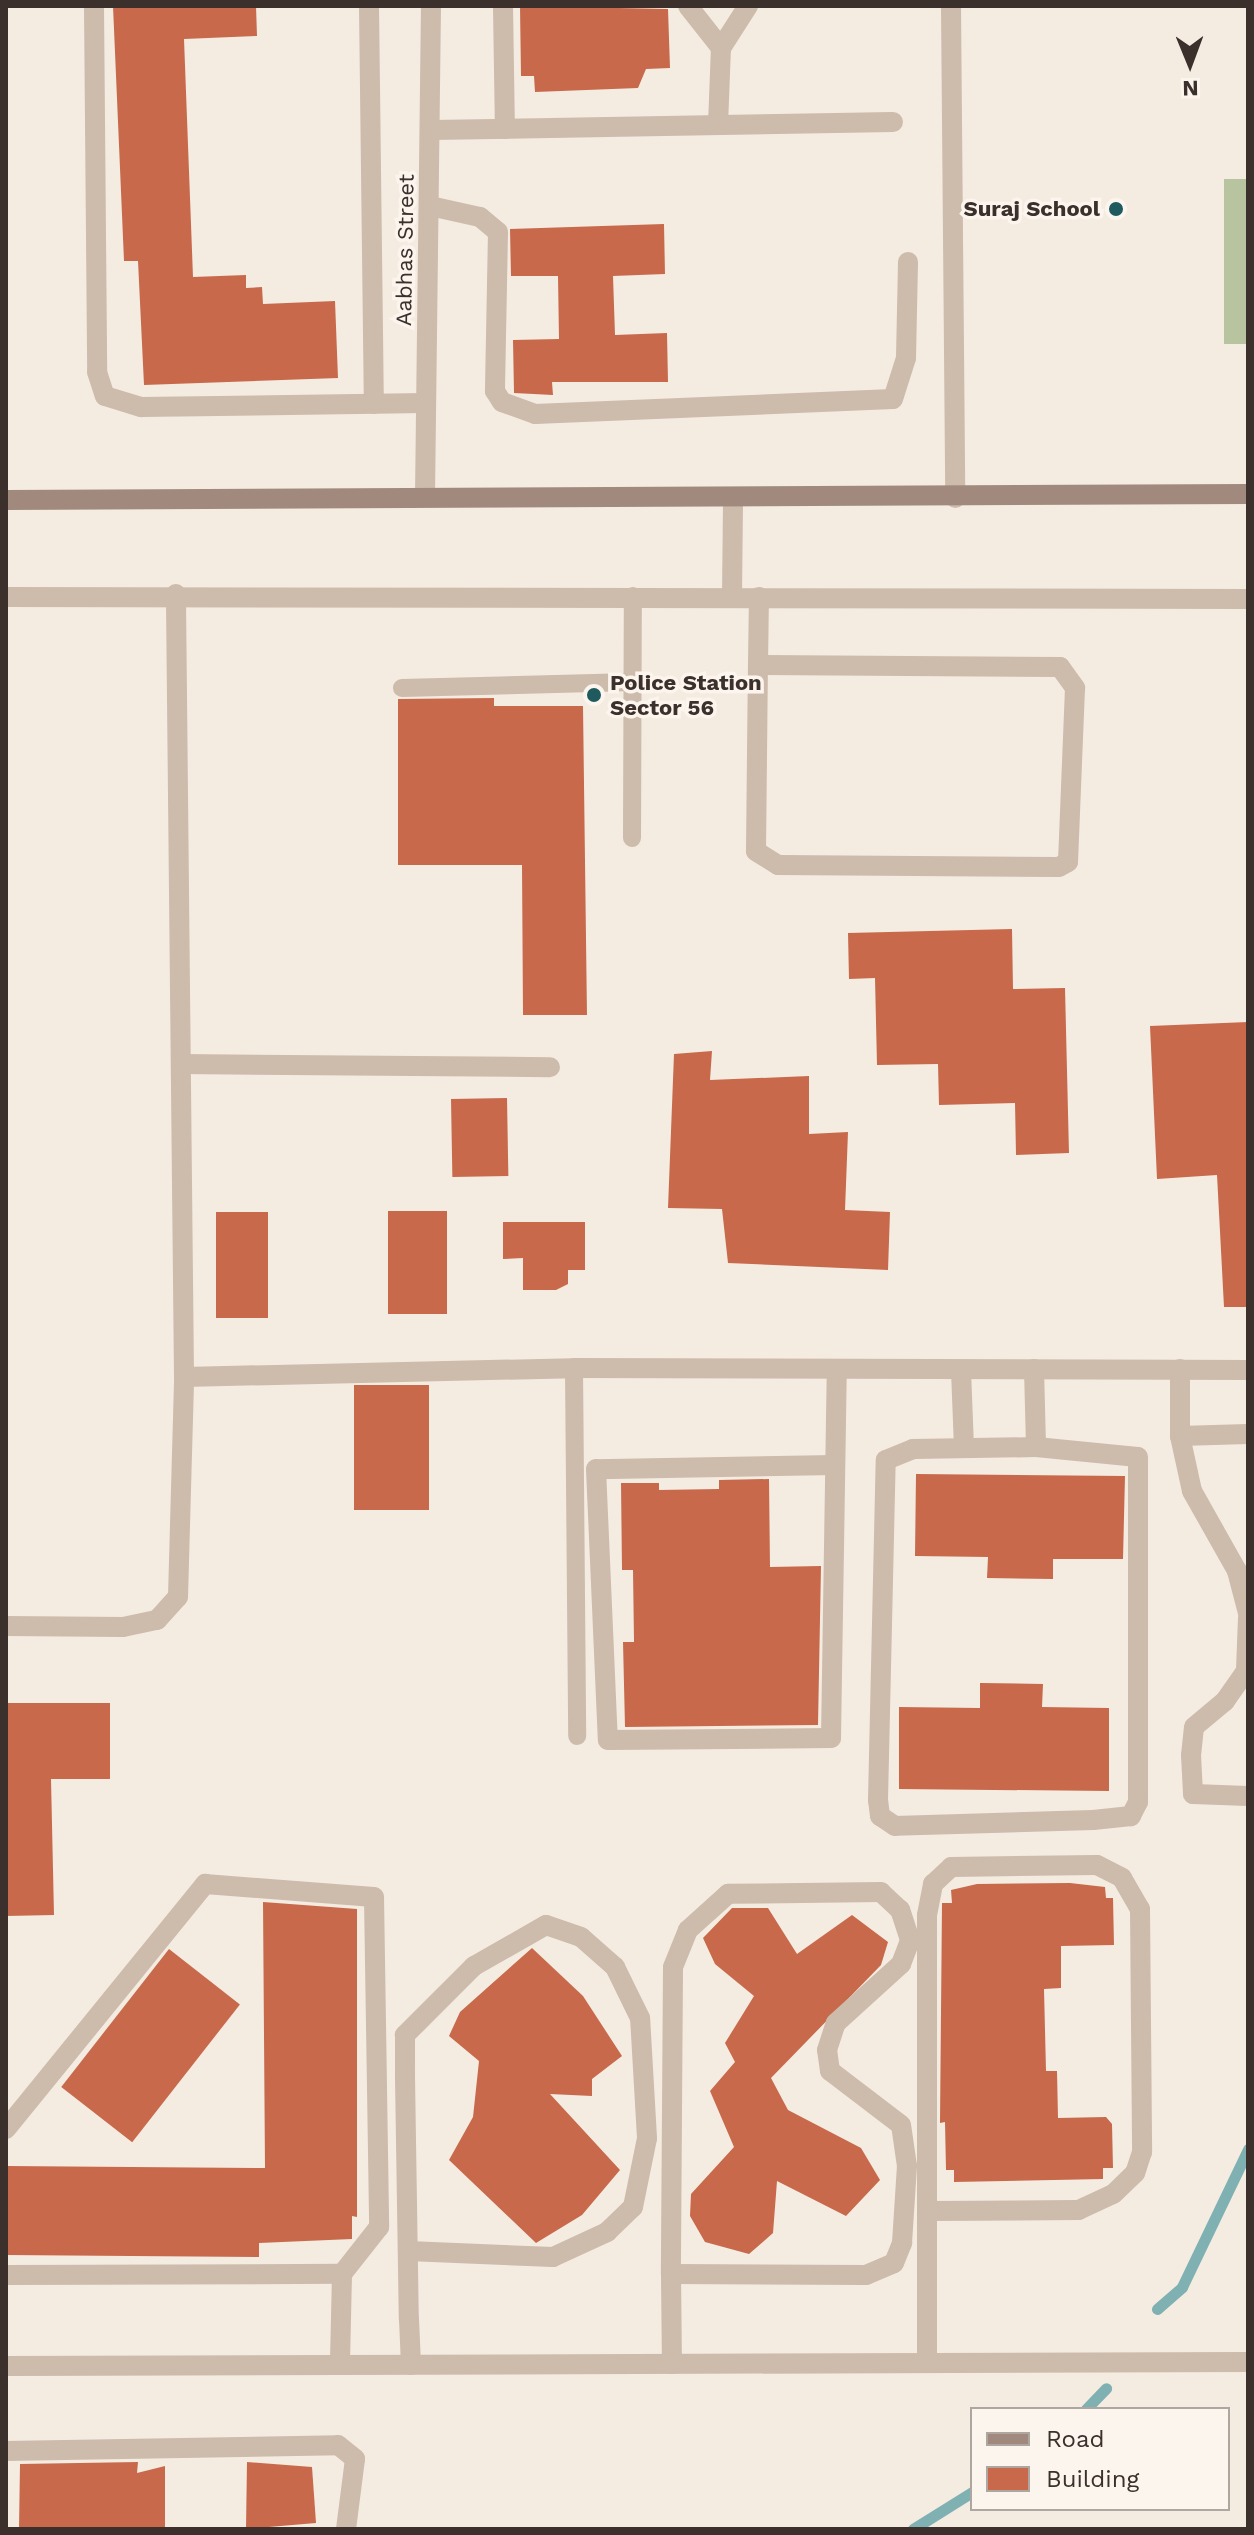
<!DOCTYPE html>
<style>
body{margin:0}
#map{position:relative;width:1254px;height:2535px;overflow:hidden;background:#f4ebe1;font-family:"Work Sans",sans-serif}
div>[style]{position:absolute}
.green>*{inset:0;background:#b8c4a0;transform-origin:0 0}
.stream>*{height:11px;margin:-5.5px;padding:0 5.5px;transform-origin:5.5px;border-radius:5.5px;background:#7fb0b2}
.building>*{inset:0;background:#c8694b;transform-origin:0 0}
.lane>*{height:18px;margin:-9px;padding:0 9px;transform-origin:9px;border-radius:9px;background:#cdbbac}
.street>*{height:20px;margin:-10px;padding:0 10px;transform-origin:10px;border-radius:10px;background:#cdbbac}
.secondary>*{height:20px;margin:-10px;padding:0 10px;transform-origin:10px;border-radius:10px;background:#a18a7d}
.dots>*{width:22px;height:22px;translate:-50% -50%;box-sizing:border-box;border:4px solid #fbf5ee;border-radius:50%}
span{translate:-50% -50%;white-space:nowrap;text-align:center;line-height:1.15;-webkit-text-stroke:7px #fbf5ee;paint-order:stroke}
.poi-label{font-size:22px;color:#3b302b;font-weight:700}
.right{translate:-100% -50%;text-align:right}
.left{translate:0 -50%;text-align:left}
.street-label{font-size:22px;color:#3b302b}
.frame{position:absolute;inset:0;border:8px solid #3b302b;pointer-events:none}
.legend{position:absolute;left:970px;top:2407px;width:260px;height:104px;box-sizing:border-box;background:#fbf5ee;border:2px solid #aea6a0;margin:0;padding:10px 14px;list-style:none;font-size:24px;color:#3b302b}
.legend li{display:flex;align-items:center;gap:16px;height:40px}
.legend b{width:40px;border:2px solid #aea6a0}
.north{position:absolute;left:1150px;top:24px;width:80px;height:80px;-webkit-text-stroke:6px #fbf5ee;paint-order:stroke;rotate:179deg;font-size:22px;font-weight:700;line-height:32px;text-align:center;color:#3b302b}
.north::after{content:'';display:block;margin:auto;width:28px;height:36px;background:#3b302b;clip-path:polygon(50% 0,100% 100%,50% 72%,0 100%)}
</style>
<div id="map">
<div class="green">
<div style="left:1224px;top:179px;width:24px;height:165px"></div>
</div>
<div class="stream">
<div style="left:1157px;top:2309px;width:33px;rotate:-41deg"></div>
<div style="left:1182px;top:2287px;width:153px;rotate:-64.4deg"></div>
<div style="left:1086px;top:2409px;width:29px;rotate:-46deg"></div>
<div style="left:913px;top:2529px;width:70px;rotate:-32.1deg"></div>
</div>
<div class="building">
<div style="clip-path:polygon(113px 6px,256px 6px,257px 36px,184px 39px,193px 277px,246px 275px,246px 288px,262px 287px,263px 304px,335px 301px,338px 378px,144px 385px,138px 261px,124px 261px)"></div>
<div style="clip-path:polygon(520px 6px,668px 9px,670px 68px,646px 69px,638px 88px,535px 92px,534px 76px,521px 76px)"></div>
<div style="clip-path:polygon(664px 224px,665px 274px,613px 276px,615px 335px,667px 333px,668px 382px,552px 382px,553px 395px,514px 393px,513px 340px,559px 339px,558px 276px,511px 276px,510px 229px)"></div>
<div style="clip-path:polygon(494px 698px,494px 706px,583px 706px,587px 1015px,523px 1015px,522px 865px,398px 865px,398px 699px)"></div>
<div style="clip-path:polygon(1012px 929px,1013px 989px,1065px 988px,1069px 1153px,1016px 1155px,1015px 1103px,939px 1105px,938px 1064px,877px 1065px,875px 978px,849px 979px,848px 933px)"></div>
<div style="clip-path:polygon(1248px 1022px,1248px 1307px,1224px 1307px,1217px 1175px,1157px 1179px,1150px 1026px)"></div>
<div style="clip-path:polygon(712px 1051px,710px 1080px,809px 1076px,809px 1134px,848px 1132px,845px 1210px,890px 1212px,888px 1270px,728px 1263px,722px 1209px,668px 1208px,674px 1054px)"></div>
<div style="left:507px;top:1098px;width:78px;height:56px;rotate:89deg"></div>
<div style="left:388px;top:1211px;width:59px;height:103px"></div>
<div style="left:216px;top:1212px;width:52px;height:106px"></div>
<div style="clip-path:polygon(503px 1222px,585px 1222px,585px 1270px,568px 1270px,568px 1284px,556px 1290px,523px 1290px,523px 1258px,503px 1259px)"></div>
<div style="left:429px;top:1385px;width:125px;height:75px;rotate:90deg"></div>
<div style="clip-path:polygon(916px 1474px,1125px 1476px,1123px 1559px,1053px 1559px,1053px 1579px,987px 1578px,988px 1557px,915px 1556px)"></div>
<div style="clip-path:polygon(769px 1479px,770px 1567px,821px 1566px,818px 1725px,625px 1727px,623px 1642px,634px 1642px,633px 1570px,622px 1570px,621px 1483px,659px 1483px,659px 1490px,719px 1489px,719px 1480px)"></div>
<div style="clip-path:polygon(980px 1683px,1043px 1684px,1042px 1707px,1109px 1708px,1109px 1791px,899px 1789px,899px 1707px,980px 1708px)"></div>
<div style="clip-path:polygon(6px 1703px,110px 1703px,110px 1779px,51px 1779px,54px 1915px,6px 1916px)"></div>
<div style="clip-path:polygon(1070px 1883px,1105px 1887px,1106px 1898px,1113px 1898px,1114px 1945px,1061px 1946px,1061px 1988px,1044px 1989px,1046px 2071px,1057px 2071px,1058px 2118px,1106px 2117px,1112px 2124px,1113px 2168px,1103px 2168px,1103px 2179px,954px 2182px,954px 2170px,946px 2170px,945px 2122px,940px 2123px,942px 1903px,952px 1903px,951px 1890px,977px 1884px)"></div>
<div style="clip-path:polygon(263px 1902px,357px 1909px,357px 2217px,352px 2216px,352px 2239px,259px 2243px,259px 2257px,6px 2255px,6px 2166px,265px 2168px)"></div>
<div style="clip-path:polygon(732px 1908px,768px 1908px,797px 1954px,852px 1915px,888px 1942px,881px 1965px,771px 2078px,788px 2110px,861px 2148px,880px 2180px,846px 2216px,777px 2181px,773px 2233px,749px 2254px,705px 2242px,690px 2216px,691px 2194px,734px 2147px,710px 2091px,735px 2062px,725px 2043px,754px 1996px,715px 1964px,703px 1938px)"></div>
<div style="clip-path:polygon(532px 1948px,583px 1996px,622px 2056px,592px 2079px,592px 2096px,550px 2094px,620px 2170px,582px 2215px,536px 2243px,449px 2160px,473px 2117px,479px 2061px,449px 2036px,460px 2012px)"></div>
<div style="left:169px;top:1949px;width:90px;height:175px;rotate:38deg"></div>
<div style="clip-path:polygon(138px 2462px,137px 2473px,165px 2466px,165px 2529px,19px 2529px,20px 2464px)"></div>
<div style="clip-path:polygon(247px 2462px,312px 2467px,316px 2523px,246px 2529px)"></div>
</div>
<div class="lane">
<div style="left:402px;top:688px;width:230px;rotate:-1.5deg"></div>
<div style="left:632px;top:838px;width:242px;rotate:-89.8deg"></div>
<div style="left:574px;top:1368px;width:368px;rotate:89.5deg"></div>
</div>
<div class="street">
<div style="left:94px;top:6px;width:366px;rotate:89.5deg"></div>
<div style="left:97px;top:372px;width:25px;rotate:72deg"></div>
<div style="left:105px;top:396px;width:38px;rotate:17deg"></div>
<div style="left:141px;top:407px;width:285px;rotate:-0.8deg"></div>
<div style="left:369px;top:6px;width:398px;rotate:89.3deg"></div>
<div style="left:503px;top:6px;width:123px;rotate:89.1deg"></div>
<div style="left:688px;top:6px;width:53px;rotate:51.8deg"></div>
<div style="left:951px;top:6px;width:492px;rotate:89.5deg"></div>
<div style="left:718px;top:125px;width:77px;rotate:-87.8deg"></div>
<div style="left:721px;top:48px;width:50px;rotate:-57.3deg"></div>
<div style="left:432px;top:130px;width:461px;rotate:-1deg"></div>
<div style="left:430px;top:206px;width:51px;rotate:12.4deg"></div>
<div style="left:480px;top:217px;width:23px;rotate:40deg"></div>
<div style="left:498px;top:232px;width:159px;rotate:91.1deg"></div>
<div style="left:495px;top:391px;width:13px;rotate:58deg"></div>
<div style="left:502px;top:402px;width:35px;rotate:20deg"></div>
<div style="left:535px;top:414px;width:358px;rotate:-2.4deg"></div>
<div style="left:893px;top:399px;width:43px;rotate:-72.4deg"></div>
<div style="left:906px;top:358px;width:96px;rotate:-88.8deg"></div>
<div style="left:425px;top:496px;width:490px;rotate:-89.3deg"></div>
<div style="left:6px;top:597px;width:1242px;rotate:0.09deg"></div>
<div style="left:732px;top:597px;width:100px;rotate:-89.4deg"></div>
<div style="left:758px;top:665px;width:302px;rotate:0.4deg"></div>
<div style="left:1060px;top:667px;width:26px;rotate:54deg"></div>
<div style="left:1075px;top:688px;width:174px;rotate:92.3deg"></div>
<div style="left:1068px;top:862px;width:10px;rotate:151deg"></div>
<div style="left:1059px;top:867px;width:281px;rotate:-179.6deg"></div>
<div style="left:778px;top:865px;width:26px;rotate:-148deg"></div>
<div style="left:756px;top:851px;width:186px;rotate:-89.4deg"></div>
<div style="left:758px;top:665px;width:68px;rotate:-89.2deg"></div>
<div style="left:181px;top:1064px;width:369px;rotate:0.5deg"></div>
<div style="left:1034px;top:1369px;width:78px;rotate:88.5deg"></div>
<div style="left:1180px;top:1369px;width:67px;rotate:90deg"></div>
<div style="left:1180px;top:1436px;width:56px;rotate:77.7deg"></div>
<div style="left:1192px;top:1491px;width:92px;rotate:60.6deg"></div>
<div style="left:1237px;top:1571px;width:43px;rotate:75.3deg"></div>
<div style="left:961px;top:1370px;width:78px;rotate:87.8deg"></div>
<div style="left:184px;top:1377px;width:390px;rotate:-1.3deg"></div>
<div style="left:574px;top:1368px;width:674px;rotate:0.17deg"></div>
<div style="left:1180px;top:1436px;width:68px;rotate:-1.7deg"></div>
<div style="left:1036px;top:1447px;width:102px;rotate:5.6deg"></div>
<div style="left:1138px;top:1457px;width:345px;rotate:90deg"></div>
<div style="left:1138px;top:1802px;width:16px;rotate:117deg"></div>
<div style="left:1131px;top:1816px;width:38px;rotate:174deg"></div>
<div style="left:1093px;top:1820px;width:198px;rotate:178.3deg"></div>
<div style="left:895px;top:1826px;width:18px;rotate:-146deg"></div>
<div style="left:880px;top:1816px;width:16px;rotate:-97deg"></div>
<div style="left:878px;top:1800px;width:340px;rotate:-88.7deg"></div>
<div style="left:886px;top:1460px;width:29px;rotate:-22deg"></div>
<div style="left:913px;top:1449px;width:123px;rotate:-0.9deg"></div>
<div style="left:835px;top:1465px;width:239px;rotate:179deg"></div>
<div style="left:596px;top:1469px;width:271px;rotate:87.5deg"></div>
<div style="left:608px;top:1740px;width:223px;rotate:-0.5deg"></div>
<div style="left:831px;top:1738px;width:369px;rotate:-89.1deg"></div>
<div style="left:1248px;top:1618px;width:53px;rotate:92.2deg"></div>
<div style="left:1246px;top:1671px;width:37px;rotate:125deg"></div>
<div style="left:1225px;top:1701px;width:40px;rotate:140deg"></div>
<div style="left:1194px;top:1727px;width:28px;rotate:96deg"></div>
<div style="left:1191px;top:1755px;width:39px;rotate:87deg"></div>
<div style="left:1193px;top:1794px;width:55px;rotate:2.1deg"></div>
<div style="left:6px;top:1626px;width:117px;rotate:0.5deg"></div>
<div style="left:123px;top:1627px;width:35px;rotate:-12deg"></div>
<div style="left:157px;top:1620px;width:31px;rotate:-48deg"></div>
<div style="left:178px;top:1597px;width:220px;rotate:-88.4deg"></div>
<div style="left:184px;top:1377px;width:783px;rotate:-90.59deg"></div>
<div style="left:6px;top:2129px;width:316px;rotate:-50.9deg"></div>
<div style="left:205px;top:1884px;width:169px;rotate:4.4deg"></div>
<div style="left:374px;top:1897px;width:330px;rotate:89.1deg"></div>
<div style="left:379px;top:2227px;width:60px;rotate:128.2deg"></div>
<div style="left:342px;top:2274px;width:91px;rotate:91.3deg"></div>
<div style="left:408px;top:2251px;width:145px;rotate:2.4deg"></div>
<div style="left:553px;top:2257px;width:60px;rotate:-24.8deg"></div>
<div style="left:607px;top:2232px;width:36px;rotate:-44deg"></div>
<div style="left:633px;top:2207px;width:70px;rotate:-78.5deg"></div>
<div style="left:647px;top:2138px;width:120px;rotate:-93.3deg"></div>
<div style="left:640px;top:2018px;width:57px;rotate:-116.1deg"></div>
<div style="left:615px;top:1967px;width:45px;rotate:-138.6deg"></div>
<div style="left:581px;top:1937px;width:37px;rotate:-161deg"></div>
<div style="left:546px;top:1925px;width:83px;rotate:150.3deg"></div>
<div style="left:474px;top:1966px;width:98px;rotate:135deg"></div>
<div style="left:405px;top:2035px;width:42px;rotate:90deg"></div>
<div style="left:405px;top:2077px;width:242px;rotate:89.1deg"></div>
<div style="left:409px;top:2319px;width:46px;rotate:87.5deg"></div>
<div style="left:671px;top:2274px;width:195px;rotate:0.3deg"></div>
<div style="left:866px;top:2275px;width:30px;rotate:-23deg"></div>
<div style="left:894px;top:2263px;width:22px;rotate:-68deg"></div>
<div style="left:902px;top:2243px;width:77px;rotate:-86.3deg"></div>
<div style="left:907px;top:2166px;width:41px;rotate:-98.3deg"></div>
<div style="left:901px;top:2125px;width:89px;rotate:-142.7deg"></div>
<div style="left:830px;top:2071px;width:21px;rotate:-98deg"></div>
<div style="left:827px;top:2050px;width:28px;rotate:-72deg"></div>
<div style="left:836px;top:2023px;width:88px;rotate:-42.2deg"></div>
<div style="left:901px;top:1964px;width:26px;rotate:-69deg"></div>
<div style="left:910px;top:1940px;width:32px;rotate:-108deg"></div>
<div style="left:900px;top:1910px;width:26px;rotate:-137deg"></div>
<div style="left:881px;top:1892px;width:153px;rotate:179.3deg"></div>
<div style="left:728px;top:1894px;width:54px;rotate:138deg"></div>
<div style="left:688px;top:1930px;width:40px;rotate:112deg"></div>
<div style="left:673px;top:1967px;width:307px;rotate:90.4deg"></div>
<div style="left:671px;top:2274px;width:90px;rotate:89.4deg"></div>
<div style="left:6px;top:2275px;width:336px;rotate:-0.2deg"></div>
<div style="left:927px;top:2363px;width:448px;rotate:-90deg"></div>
<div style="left:927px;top:1915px;width:32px;rotate:-79deg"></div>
<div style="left:933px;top:1884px;width:25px;rotate:-43deg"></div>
<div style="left:951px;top:1867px;width:146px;rotate:-0.8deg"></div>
<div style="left:1097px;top:1865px;width:28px;rotate:27deg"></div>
<div style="left:1122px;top:1878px;width:36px;rotate:60deg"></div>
<div style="left:1140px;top:1909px;width:243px;rotate:89.5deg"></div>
<div style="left:1142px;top:2152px;width:22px;rotate:108deg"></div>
<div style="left:1135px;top:2173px;width:30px;rotate:136deg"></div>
<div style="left:1113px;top:2194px;width:38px;rotate:155deg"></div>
<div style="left:1079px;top:2210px;width:149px;rotate:179.6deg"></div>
<div style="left:6px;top:2366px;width:1242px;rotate:-0.18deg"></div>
<div style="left:6px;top:2451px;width:332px;rotate:-1deg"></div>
<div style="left:338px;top:2445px;width:22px;rotate:39deg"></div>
<div style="left:355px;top:2459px;width:71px;rotate:97.3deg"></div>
</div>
<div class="secondary">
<div style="left:6px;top:500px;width:1242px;rotate:-0.28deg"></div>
</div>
<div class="dots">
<div style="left:1116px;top:209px;background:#1f5a5e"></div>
<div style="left:594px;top:695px;background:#1f5a5e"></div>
</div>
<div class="poi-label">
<span class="right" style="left:1100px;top:209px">Suraj School</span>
<span class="left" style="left:610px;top:695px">Police Station<br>Sector 56</span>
</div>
<div class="street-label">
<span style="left:405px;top:250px;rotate:-89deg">Aabhas Street</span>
</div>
<div class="frame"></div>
<ul class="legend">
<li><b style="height:10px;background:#a18a7d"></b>Road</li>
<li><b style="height:22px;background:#c8694b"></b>Building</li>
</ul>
<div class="north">N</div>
</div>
